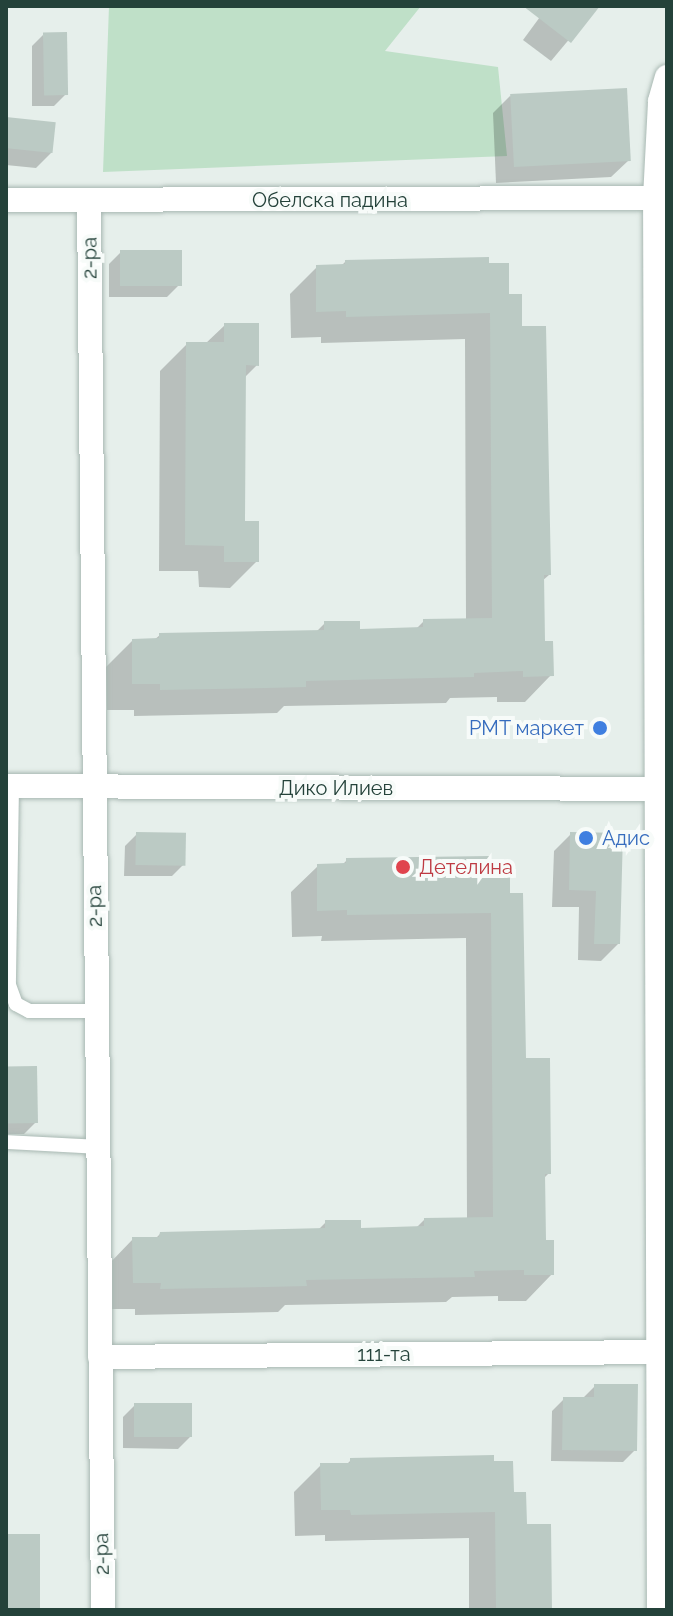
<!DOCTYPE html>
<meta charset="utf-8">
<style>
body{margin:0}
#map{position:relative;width:673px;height:1616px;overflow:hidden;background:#e6efeb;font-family:Raleway,sans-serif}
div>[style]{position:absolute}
.green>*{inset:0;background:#bfe0c8}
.shadow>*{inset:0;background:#0003}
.building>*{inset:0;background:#bbcac4;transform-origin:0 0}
.roads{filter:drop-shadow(0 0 2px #a8b8b2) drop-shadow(0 0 2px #a8b8b2)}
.service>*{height:14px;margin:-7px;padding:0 7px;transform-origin:7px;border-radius:7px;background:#fff}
.minor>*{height:24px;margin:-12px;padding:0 12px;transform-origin:12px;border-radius:12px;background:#fff}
.dots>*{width:22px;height:22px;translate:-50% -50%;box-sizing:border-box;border:4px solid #f7fbf9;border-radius:50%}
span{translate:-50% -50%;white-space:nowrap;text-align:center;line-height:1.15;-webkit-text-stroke:8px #f7fbf9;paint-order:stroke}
.street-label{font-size:20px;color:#24423a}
.shop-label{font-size:20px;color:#366cbe}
.right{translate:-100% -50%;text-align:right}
.left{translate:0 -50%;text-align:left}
.health-label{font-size:20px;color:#be3a42}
.frame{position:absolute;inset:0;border:8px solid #24423a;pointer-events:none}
</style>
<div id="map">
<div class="green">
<div style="clip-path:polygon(109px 6px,421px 6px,385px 51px,498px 67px,507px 156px,103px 172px)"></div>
</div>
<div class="shadow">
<div style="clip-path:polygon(548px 6px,597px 6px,551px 61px,523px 40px)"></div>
<div style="clip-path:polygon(43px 35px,66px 94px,54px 106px,32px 106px,32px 46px)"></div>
<div style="clip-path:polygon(510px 96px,629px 160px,611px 177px,496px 183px,493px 113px)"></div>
<div style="clip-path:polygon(6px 119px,52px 152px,36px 168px,6px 165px)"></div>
<div style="clip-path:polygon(121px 252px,179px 285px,167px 297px,109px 297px,109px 264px)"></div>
<div style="clip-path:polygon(346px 261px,487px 265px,508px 296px,520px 328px,549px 575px,542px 581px,543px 643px,551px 675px,525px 702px,497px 702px,497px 697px,450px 698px,446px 703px,284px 706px,277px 713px,134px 716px,134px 710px,107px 710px,106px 667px,133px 640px,154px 640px,160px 635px,316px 632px,325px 623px,358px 631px,416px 629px,424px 621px,466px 621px,465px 339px,321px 343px,321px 337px,291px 338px,290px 294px,317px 267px,341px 266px)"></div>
<div style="clip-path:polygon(225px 325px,257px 365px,244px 378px,243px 523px,257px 561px,230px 588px,199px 587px,198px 571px,159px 571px,160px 371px,187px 344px,205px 344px)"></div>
<div style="clip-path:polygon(137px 834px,184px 864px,172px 876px,124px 876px,125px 846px)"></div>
<div style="clip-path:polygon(571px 834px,621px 835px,618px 944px,601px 961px,578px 960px,579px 907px,552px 907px,554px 851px)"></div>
<div style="clip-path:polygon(347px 860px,488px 864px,508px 895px,524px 1060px,549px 1173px,543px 1179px,544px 1242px,552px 1274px,526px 1301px,498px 1301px,498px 1296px,452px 1297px,446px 1302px,285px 1305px,278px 1312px,135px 1315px,135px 1309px,108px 1309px,107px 1266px,133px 1239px,155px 1239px,160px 1234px,317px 1231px,326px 1222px,359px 1230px,416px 1228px,424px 1220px,467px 1220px,466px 938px,321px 941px,322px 936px,292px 937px,291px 892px,318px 866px,342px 865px)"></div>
<div style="clip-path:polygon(6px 1069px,36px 1122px,24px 1134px,6px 1134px)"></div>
<div style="clip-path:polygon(595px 1386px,635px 1450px,623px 1462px,551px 1461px,552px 1411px,564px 1399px,582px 1399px)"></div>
<div style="clip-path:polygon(135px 1405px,190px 1437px,178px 1449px,123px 1448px,123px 1417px)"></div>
<div style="clip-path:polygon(351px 1460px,512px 1494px,550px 1610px,469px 1610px,469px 1538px,325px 1541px,325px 1535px,295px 1536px,294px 1492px,321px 1465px,346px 1465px)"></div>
</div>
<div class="building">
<div style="clip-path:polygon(523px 6px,600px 6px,571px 43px)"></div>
<div style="left:67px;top:32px;width:63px;height:24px;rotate:89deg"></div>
<div style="left:627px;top:88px;width:73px;height:117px;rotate:87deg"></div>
<div style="left:6px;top:117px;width:50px;height:31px;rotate:6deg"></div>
<div style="left:120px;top:250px;width:62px;height:36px"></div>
<div style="clip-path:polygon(489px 257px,489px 263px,509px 263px,509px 294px,522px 294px,522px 326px,546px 326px,551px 575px,544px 575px,545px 641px,553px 641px,554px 676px,523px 677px,523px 671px,474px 673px,474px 677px,306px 681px,306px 687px,266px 688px,160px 690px,160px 684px,132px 684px,132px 639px,159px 638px,159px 633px,324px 630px,324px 621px,360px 621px,360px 629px,423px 627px,423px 619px,492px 618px,490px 313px,346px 317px,346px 311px,316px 312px,316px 265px,345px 264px,345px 260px)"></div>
<div style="clip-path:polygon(224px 323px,259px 323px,259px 366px,246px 365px,245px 521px,259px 521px,259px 562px,224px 562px,224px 546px,185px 545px,186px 342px,224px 342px)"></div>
<div style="left:136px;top:832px;width:50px;height:33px;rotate:1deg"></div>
<div style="clip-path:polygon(570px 832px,623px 833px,620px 944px,594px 944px,596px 891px,569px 890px)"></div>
<div style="clip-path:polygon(490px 856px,490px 862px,510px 862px,510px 893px,523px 893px,526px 1058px,550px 1058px,551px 1174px,545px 1174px,546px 1240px,554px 1240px,554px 1275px,524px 1275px,524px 1270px,474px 1271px,475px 1277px,306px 1280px,307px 1286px,267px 1287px,160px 1289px,161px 1283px,133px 1283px,132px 1237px,159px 1237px,160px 1232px,325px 1228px,325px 1220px,361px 1220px,361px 1228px,424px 1226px,424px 1218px,493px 1217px,491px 913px,347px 915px,347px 910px,317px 911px,317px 864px,346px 863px,346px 858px)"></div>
<div style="left:37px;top:1066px;width:57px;height:31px;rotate:89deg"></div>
<div style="clip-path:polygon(594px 1384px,638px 1384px,637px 1451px,562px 1450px,563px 1397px,594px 1397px)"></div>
<div style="left:134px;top:1403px;width:58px;height:34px"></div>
<div style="clip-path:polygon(494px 1455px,494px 1461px,513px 1461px,514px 1492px,526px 1492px,527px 1524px,551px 1524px,552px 1610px,496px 1610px,495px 1512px,351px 1515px,350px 1510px,321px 1510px,320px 1463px,350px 1463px,350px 1458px)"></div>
<div style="left:6px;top:1534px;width:34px;height:76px"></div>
</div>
<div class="roads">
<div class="service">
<div style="left:12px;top:786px;width:199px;rotate:90.9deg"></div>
<div style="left:9px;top:985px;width:20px;rotate:70deg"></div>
<div style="left:16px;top:1004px;width:15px;rotate:28deg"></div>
<div style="left:29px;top:1011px;width:68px"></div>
<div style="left:6px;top:1142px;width:92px;rotate:3.1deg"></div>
</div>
<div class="minor">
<div style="left:6px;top:200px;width:649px;rotate:-0.18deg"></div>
<div style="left:89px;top:201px;width:1409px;rotate:89.43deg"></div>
<div style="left:6px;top:786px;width:661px;rotate:0.26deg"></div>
<div style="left:100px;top:1357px;width:567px;rotate:-0.51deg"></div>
<div style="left:659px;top:1610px;width:1412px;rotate:-90.16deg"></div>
<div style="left:655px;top:198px;width:97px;rotate:-87deg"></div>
<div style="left:660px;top:101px;width:25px;rotate:-74deg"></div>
</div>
</div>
<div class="dots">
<div style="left:600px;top:728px;background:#3f7fe0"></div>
<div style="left:586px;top:838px;background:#3f7fe0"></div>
<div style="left:403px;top:867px;background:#e0444e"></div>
</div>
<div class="street-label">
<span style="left:330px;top:200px">Обелска падина</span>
<span style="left:90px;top:258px;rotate:-90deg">2-ра</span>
<span style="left:336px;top:788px">Дико Илиев</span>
<span style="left:95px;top:906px;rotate:-91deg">2-ра</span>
<span style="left:384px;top:1354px">111-та</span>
<span style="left:102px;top:1554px;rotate:-91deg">2-ра</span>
</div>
<div class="shop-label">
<span class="right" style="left:584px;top:728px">РМТ маркет</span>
<span class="left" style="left:602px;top:838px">Адис</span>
</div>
<div class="health-label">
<span class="left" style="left:419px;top:867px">Детелина</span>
</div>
<div class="frame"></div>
</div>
